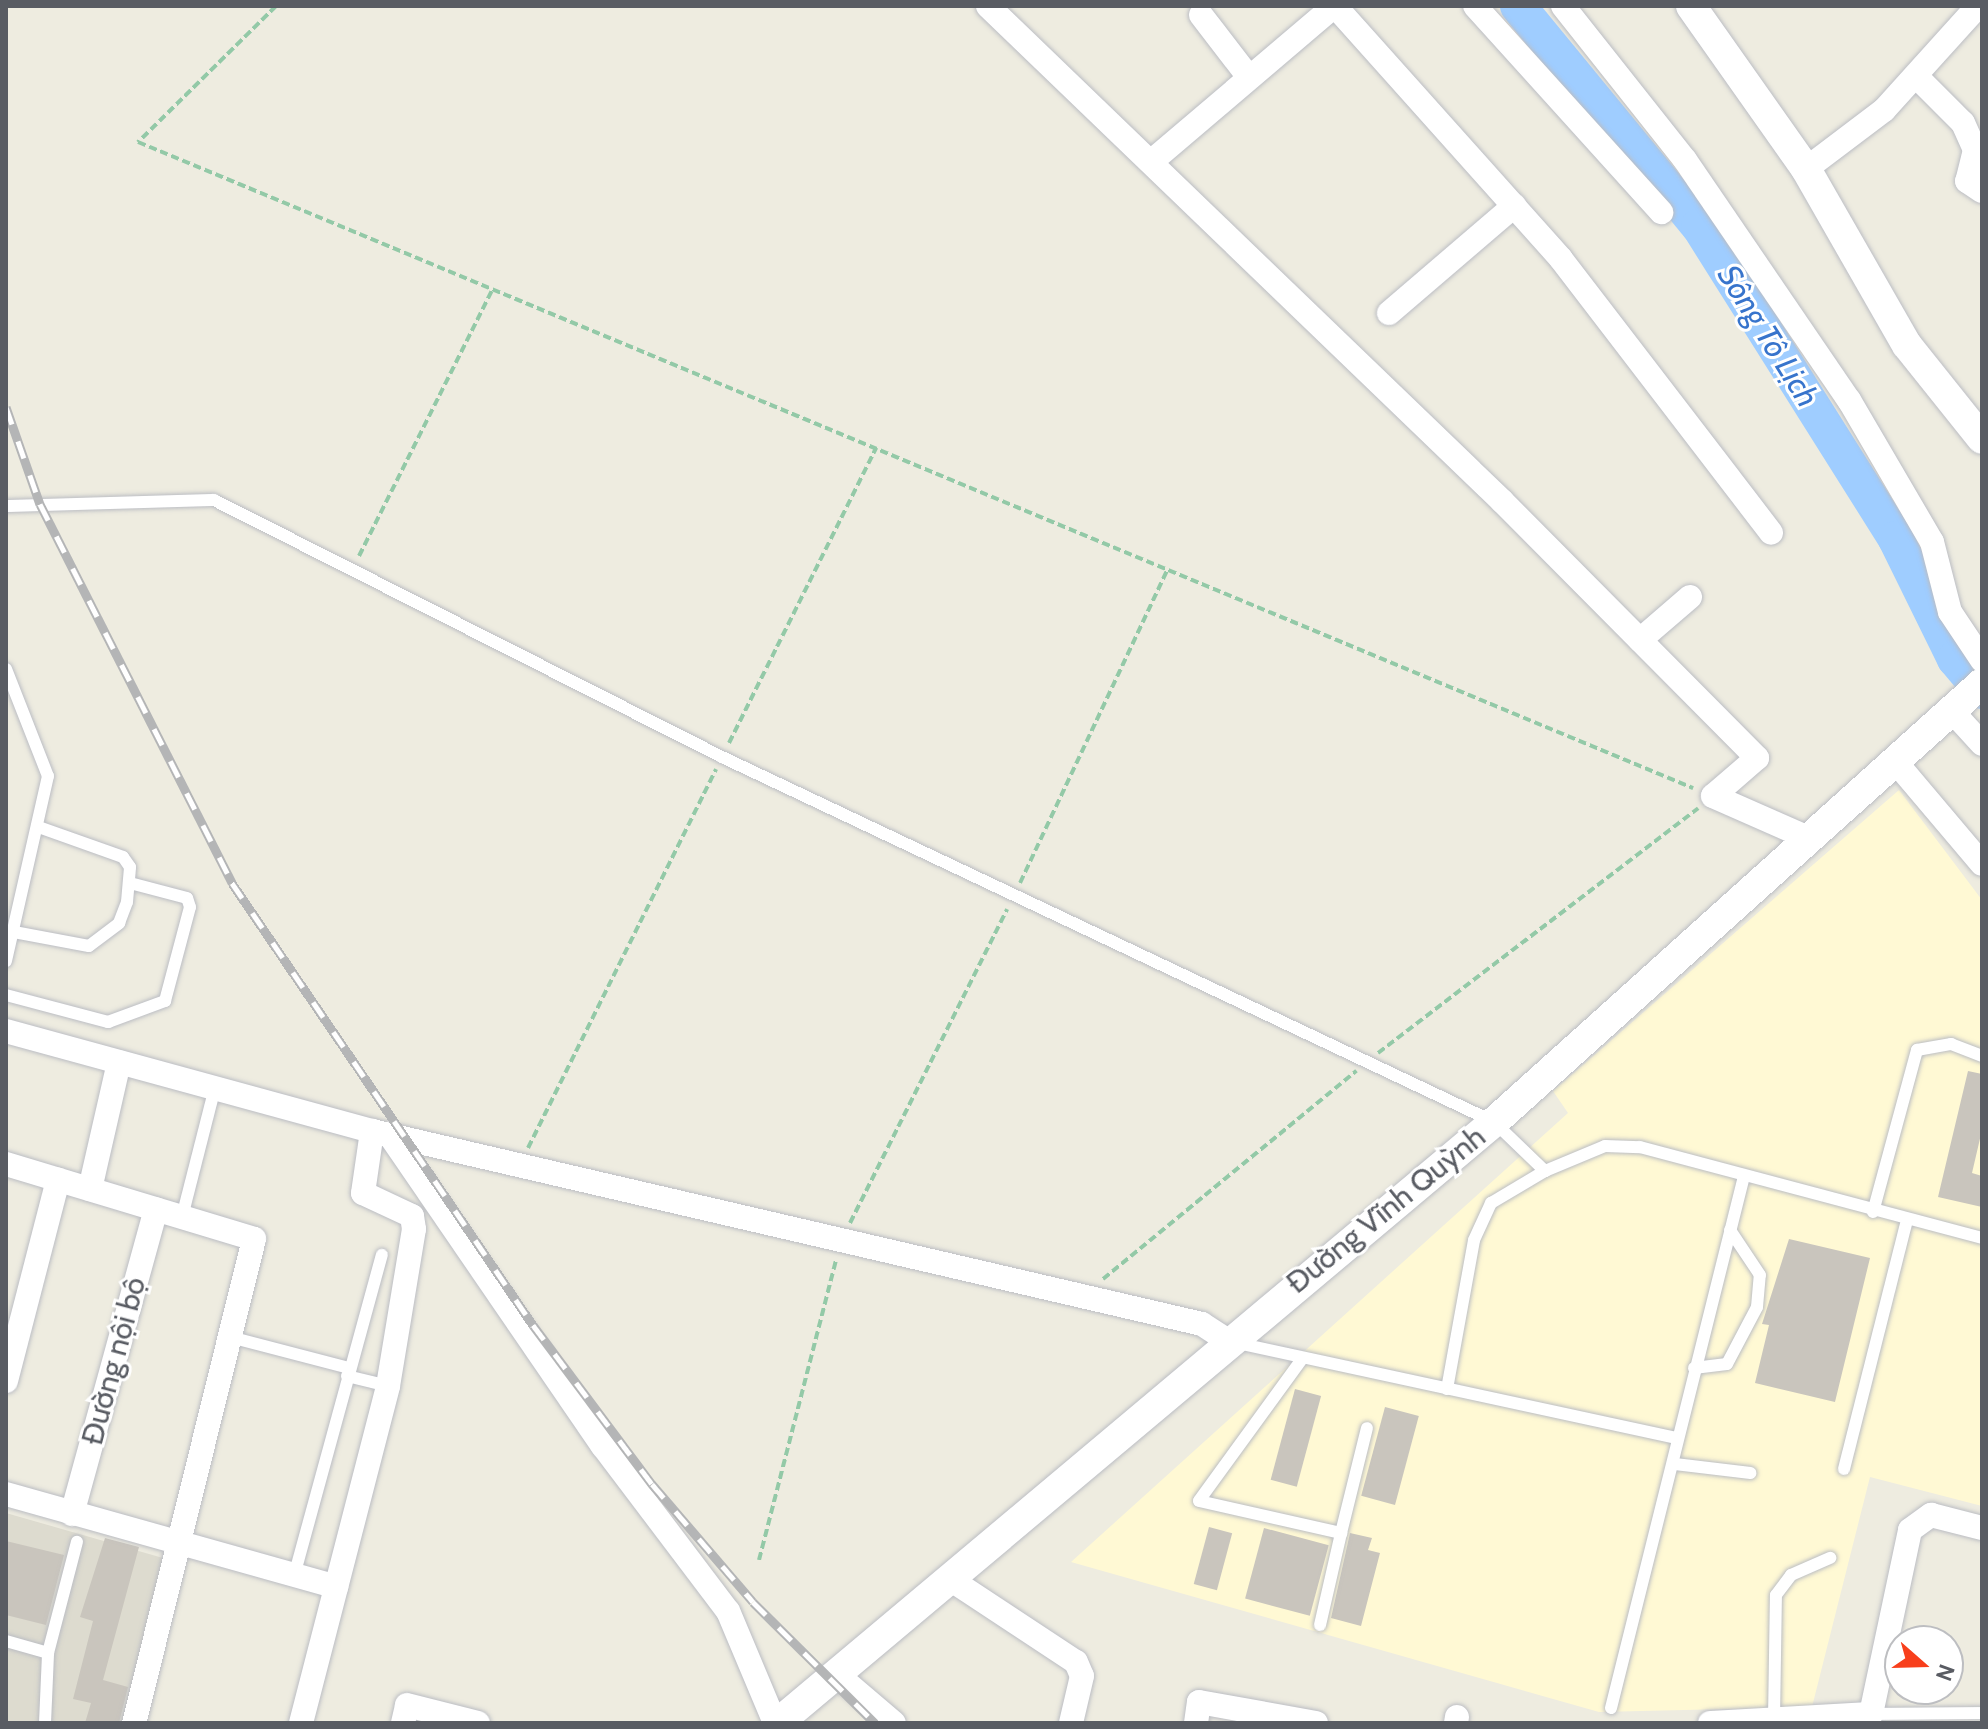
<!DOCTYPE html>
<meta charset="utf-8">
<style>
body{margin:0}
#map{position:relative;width:1988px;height:1729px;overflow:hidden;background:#eeece0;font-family:Cabin,sans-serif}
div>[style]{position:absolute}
.commercial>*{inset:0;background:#fff9d4}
.education>*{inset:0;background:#dddbcf}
.river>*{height:36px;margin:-18px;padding:0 18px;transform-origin:18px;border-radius:18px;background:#9fcdff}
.building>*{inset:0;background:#c9c5bd;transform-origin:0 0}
.path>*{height:4px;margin-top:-2px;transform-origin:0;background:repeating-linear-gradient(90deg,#93c9a7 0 8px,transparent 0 12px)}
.roads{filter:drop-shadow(0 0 2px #bbbdc3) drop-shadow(0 0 2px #bbbdc3)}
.service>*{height:12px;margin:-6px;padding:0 6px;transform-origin:6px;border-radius:6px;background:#fff}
.minor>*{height:24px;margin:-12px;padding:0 12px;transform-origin:12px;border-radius:12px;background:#fff}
.tertiary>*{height:30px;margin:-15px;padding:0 15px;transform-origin:15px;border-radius:15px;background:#fff}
.rail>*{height:9px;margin-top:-4.5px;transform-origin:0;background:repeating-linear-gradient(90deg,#fff 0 18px,#b4b5b6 0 36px);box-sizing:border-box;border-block:2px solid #b4b5b6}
span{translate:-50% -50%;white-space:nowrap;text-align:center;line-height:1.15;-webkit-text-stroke:6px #fff;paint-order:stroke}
.street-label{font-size:30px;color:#595c63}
.water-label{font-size:32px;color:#3774cc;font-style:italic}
.frame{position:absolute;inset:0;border:8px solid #595c63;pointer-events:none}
.north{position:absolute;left:1884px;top:1625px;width:80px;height:80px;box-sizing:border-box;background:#fff;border:2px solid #bdbec1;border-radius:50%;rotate:110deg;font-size:22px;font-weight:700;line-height:32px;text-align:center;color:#595c63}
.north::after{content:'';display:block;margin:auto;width:28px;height:36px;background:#f83f1c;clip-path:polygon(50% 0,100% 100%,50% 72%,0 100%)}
</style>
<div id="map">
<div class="commercial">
<div style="clip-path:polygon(1899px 790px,1982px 900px,1982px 1506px,1870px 1477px,1812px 1707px,1599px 1712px,1071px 1562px,1568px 1113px,1553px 1091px)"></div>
</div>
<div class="education">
<div style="clip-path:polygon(6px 1513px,163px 1558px,124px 1723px,6px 1723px)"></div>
</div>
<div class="river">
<div style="left:1518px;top:6px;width:285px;rotate:50.6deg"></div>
<div style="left:1699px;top:226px;width:370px;rotate:57.8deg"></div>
<div style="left:1896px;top:539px;width:134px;rotate:63.8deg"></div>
<div style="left:1955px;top:659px;width:42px;rotate:49.8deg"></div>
</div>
<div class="building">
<div style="clip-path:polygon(1968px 1071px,1982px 1074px,1982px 1130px,1972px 1173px,1982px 1176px,1982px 1207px,1938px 1197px)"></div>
<div style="clip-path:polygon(1789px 1239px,1870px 1258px,1835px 1402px,1755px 1383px,1769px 1325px,1762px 1324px)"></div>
<div style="left:1295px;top:1389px;width:27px;height:94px;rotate:15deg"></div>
<div style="left:1385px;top:1407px;width:35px;height:92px;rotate:15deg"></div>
<div style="left:1209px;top:1527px;width:24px;height:59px;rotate:15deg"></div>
<div style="left:1264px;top:1528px;width:67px;height:73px;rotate:15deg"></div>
<div style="clip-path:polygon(1350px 1533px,1372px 1538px,1368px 1550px,1380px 1553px,1361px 1626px,1331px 1618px)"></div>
<div style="clip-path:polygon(105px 1538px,139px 1547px,103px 1680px,128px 1687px,119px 1723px,85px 1723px,91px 1703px,73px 1699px,93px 1621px,80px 1617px)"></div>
<div style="clip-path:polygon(6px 1541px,64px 1555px,46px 1625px,6px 1615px)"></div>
</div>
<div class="path">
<div style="left:276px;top:6px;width:194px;rotate:135.4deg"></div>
<div style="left:138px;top:142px;width:1684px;rotate:22.56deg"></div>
<div style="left:359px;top:556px;width:297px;rotate:-63.4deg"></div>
<div style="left:729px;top:743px;width:330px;rotate:-63.5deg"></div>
<div style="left:1020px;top:883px;width:346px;rotate:-64.8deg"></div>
<div style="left:1378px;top:1053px;width:403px;rotate:-37.4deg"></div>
<div style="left:528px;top:1148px;width:423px;rotate:-63.6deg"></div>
<div style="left:850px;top:1223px;width:351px;rotate:-63.4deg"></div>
<div style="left:1103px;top:1279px;width:328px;rotate:-39.4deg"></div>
<div style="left:759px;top:1560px;width:309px;rotate:-75.6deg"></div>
</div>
<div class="roads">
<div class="service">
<div style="left:6px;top:506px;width:208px;rotate:-1.7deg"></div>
<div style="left:214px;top:500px;width:569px;rotate:26.84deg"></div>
<div style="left:722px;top:757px;width:854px;rotate:25.3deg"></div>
<div style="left:1494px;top:1122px;width:71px;rotate:43.9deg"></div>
<div style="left:1545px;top:1171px;width:65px;rotate:-22.6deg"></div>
<div style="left:1605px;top:1146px;width:35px;rotate:2deg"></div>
<div style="left:1640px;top:1147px;width:354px;rotate:14.9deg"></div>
<div style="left:6px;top:669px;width:115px;rotate:68.6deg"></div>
<div style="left:48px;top:776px;width:190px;rotate:102.8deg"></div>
<div style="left:14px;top:932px;width:76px;rotate:10.6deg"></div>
<div style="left:89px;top:946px;width:38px;rotate:-37deg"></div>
<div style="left:119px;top:923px;width:22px;rotate:-69deg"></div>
<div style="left:127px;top:902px;width:35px;rotate:-85deg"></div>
<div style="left:130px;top:867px;width:12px;rotate:-125deg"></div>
<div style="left:123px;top:857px;width:87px;rotate:-160.5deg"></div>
<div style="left:6px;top:995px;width:106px;rotate:14.8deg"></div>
<div style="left:108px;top:1022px;width:61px;rotate:-20.2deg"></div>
<div style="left:165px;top:1001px;width:97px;rotate:-75.1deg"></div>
<div style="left:190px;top:907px;width:9px;rotate:-108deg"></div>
<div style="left:187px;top:898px;width:59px;rotate:-165.3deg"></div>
<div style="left:1873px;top:1212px;width:168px;rotate:-74.8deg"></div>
<div style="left:1917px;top:1050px;width:35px;rotate:-10deg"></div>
<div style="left:1951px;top:1044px;width:33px;rotate:21deg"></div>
<div style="left:182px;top:1217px;width:133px;rotate:-75.7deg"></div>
<div style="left:230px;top:1337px;width:123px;rotate:14.6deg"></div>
<div style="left:1237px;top:1343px;width:449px;rotate:12.2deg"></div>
<div style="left:1302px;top:1359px;width:175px;rotate:126deg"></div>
<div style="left:1199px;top:1501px;width:146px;rotate:12.7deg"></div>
<div style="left:1341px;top:1533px;width:108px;rotate:-76.1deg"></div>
<div style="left:1694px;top:1368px;width:33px;rotate:-7deg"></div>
<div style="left:1727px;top:1364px;width:64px;rotate:-62.2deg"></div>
<div style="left:1757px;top:1307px;width:32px;rotate:-85deg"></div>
<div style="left:1760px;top:1275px;width:54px;rotate:-123.7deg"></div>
<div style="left:347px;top:1376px;width:42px;rotate:13.7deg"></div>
<div style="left:1447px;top:1389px;width:151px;rotate:-79.7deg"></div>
<div style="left:1474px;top:1240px;width:41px;rotate:-65.3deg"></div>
<div style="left:1491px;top:1203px;width:63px;rotate:-30.7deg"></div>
<div style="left:1675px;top:1464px;width:76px;rotate:6.8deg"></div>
<div style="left:1844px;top:1469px;width:257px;rotate:-75.8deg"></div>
<div style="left:294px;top:1576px;width:333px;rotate:-74.7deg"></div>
<div style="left:1320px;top:1625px;width:94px;rotate:-77.1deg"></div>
<div style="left:6px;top:1641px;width:44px;rotate:15.9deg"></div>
<div style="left:1611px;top:1708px;width:548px;rotate:-75.96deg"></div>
<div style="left:1871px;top:1714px;width:111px;rotate:-0.5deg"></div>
<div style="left:1774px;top:1719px;width:124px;rotate:-89.1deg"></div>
<div style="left:1776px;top:1595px;width:25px;rotate:-53deg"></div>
<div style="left:1791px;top:1575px;width:43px;rotate:-23.6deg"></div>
<div style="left:45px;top:1723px;width:70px;rotate:-87.5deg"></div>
<div style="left:48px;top:1653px;width:115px;rotate:-75.4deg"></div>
</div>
<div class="minor">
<div style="left:988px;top:6px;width:714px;rotate:43.92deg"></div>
<div style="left:1502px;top:501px;width:362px;rotate:45.2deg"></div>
<div style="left:1757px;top:758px;width:58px;rotate:139.2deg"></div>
<div style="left:1713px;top:796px;width:102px;rotate:23.8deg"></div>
<div style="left:1335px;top:6px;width:339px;rotate:48.2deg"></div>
<div style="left:1561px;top:259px;width:345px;rotate:52.5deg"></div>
<div style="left:1475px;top:6px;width:278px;rotate:47.9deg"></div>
<div style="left:1563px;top:6px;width:196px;rotate:51.6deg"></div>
<div style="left:1685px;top:160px;width:291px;rotate:55.7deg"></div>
<div style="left:1849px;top:400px;width:164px;rotate:59.7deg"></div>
<div style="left:1932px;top:542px;width:72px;rotate:75.6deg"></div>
<div style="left:1950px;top:612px;width:58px;rotate:56.3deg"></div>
<div style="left:1201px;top:15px;width:77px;rotate:52.4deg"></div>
<div style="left:1916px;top:76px;width:66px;rotate:45deg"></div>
<div style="left:1963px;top:123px;width:30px;rotate:66deg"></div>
<div style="left:1975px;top:150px;width:32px;rotate:104deg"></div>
<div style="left:1967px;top:181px;width:18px;rotate:34deg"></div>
<div style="left:1152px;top:161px;width:239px;rotate:-40.4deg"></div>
<div style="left:1806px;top:169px;width:98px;rotate:-37.1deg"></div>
<div style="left:1884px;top:110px;width:140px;rotate:-47.9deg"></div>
<div style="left:1389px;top:313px;width:165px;rotate:-40.6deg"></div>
<div style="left:1640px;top:640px;width:66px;rotate:-40.7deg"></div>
<div style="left:1951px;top:710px;width:46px;rotate:47.6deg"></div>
<div style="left:1894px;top:760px;width:136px;rotate:49.8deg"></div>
<div style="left:6px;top:1031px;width:379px;rotate:15.3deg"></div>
<div style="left:372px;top:1131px;width:852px;rotate:13.09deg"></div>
<div style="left:1202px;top:1324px;width:30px;rotate:33deg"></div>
<div style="left:389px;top:1134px;width:378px;rotate:55.6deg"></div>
<div style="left:603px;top:1446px;width:207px;rotate:52.9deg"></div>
<div style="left:728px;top:1611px;width:121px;rotate:67.2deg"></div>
<div style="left:6px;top:1164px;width:259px;rotate:16.8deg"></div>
<div style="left:254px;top:1239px;width:499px;rotate:103.9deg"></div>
<div style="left:90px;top:1189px;width:130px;rotate:-77.1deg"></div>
<div style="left:6px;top:1381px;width:208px;rotate:-75.5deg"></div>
<div style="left:6px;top:1494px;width:343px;rotate:15.7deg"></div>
<div style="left:72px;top:1514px;width:316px;rotate:-74.6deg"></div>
<div style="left:953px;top:1581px;width:147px;rotate:33.4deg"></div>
<div style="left:1076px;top:1662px;width:15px;rotate:67deg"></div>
<div style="left:1082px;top:1676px;width:48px;rotate:103.2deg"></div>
<div style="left:835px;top:1673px;width:77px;rotate:40.3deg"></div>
<div style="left:301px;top:1723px;width:348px;rotate:-75.5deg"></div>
<div style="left:388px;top:1386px;width:159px;rotate:-80.6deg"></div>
<div style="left:414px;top:1229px;width:13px;rotate:-99deg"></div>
<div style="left:412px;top:1216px;width:54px;rotate:-154.9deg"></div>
<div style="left:363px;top:1193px;width:63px;rotate:-81.7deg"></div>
<div style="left:403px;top:1723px;width:18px;rotate:-77deg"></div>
<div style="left:407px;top:1705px;width:73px;rotate:14.2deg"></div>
<div style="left:1196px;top:1723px;width:21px;rotate:-82deg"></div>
<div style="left:1199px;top:1702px;width:119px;rotate:10.2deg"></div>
<div style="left:1456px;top:1723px;width:6px;rotate:-81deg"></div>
<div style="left:1710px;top:1723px;width:161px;rotate:-3.2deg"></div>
<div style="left:1871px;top:1714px;width:188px;rotate:-78deg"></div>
<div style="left:1910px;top:1530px;width:26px;rotate:-36deg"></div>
<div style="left:1931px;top:1515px;width:53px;rotate:14.3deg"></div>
</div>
<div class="tertiary">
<div style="left:1691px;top:6px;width:199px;rotate:54.8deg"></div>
<div style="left:1806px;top:169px;width:203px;rotate:60.2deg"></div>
<div style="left:1907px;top:345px;width:120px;rotate:51.4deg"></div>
<div style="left:778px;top:1723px;width:935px;rotate:-40.01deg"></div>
<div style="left:1494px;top:1122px;width:656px;rotate:-41.97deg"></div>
</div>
</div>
<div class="rail">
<div style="left:6px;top:407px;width:103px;rotate:70.7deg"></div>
<div style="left:40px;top:504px;width:425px;rotate:63.1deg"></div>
<div style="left:232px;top:883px;width:535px;rotate:55.75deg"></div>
<div style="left:533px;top:1325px;width:199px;rotate:53.2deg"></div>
<div style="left:652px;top:1484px;width:155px;rotate:49.4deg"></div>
<div style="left:753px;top:1602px;width:172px;rotate:44.8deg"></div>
</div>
<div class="street-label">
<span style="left:1386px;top:1210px;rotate:-39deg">Đường Vĩnh Quỳnh</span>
<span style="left:114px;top:1361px;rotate:-75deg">Đường nội bộ</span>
</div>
<div class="water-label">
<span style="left:1768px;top:336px;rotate:58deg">Sông Tô Lịch</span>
</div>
<div class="frame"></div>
<div class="north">N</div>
</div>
